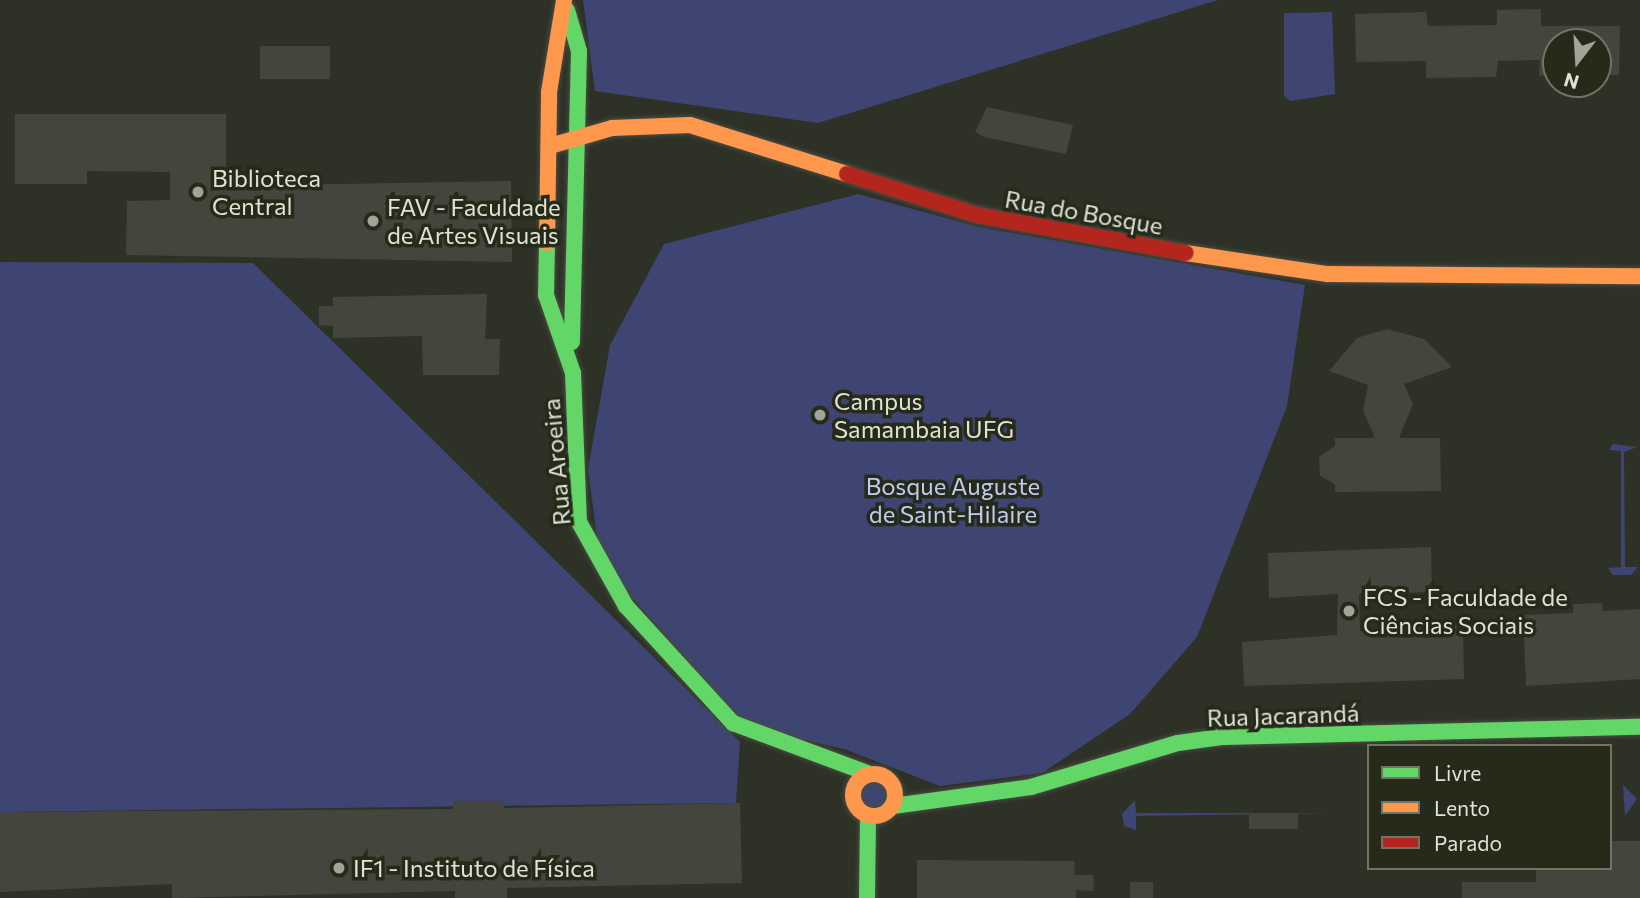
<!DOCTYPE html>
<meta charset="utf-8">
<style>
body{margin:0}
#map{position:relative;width:1640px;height:898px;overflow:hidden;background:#2e3126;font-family:Commissioner,sans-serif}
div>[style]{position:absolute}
.green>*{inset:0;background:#3e4572}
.round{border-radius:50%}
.building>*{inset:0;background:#44463d;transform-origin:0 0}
.roads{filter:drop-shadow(0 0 2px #494c43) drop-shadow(0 0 2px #494c43)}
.fast>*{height:16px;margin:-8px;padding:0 8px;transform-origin:8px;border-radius:8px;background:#63d668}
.slow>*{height:16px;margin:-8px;padding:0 8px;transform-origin:8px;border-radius:8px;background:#ff974d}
.slow>.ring{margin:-8px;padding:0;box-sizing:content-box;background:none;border:16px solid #ff974d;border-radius:50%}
.jam>*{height:16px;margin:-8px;padding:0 8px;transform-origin:8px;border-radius:8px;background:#b3261e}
.dots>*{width:19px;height:19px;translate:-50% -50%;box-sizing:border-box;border:4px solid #262b19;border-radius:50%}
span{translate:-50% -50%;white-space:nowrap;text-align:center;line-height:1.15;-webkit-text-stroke:7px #262b19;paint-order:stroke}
.poi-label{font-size:24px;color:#dfe2d6}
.left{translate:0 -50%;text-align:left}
.street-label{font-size:24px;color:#dfe2d6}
.park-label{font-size:24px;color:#c1caf3}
.legend{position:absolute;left:1367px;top:744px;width:245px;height:126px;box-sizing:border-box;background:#262b19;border:2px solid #707465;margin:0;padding:9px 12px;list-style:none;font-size:21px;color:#dfe2d6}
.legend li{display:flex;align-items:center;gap:14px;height:35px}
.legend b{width:35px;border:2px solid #707465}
.north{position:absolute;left:1542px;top:28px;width:70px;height:70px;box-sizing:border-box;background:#262b19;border:2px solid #707465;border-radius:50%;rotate:197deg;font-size:19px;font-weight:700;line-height:28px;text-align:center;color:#dfe2d6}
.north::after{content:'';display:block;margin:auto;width:24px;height:32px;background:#a1a498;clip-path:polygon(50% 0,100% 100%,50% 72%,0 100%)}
</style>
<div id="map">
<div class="green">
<div style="clip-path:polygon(583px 0,1218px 0,818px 123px,595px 91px)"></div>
<div style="clip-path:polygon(1332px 12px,1335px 94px,1290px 101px,1284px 96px,1284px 13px)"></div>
<div style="clip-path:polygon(858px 194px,979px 227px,1305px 285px,1287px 406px,1197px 637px,1130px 714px,1042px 773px,940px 786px,844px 749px,745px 726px,600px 561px,588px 469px,610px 345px,664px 244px)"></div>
<div style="clip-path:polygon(0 262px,253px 263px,740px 742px,736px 803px,0 812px)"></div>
<div style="clip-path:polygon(1613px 444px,1637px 447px,1624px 452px,1625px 567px,1638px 567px,1631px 575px,1613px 575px,1608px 568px,1621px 567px,1621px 451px,1609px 450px)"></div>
<div class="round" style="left:861px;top:781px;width:26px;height:26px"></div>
<div style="clip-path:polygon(1623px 785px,1637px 799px,1625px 816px)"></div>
<div style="clip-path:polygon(1135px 800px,1136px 813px,1334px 813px,1136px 816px,1136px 830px,1124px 826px,1122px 814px)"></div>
</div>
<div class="building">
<div style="clip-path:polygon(1541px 9px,1541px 26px,1620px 26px,1619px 75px,1598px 75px,1598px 42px,1556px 42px,1556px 75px,1539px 76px,1540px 60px,1498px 61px,1496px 77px,1426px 78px,1426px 61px,1356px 62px,1355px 14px,1426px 12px,1428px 26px,1497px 25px,1497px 10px)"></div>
<div style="left:260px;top:46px;width:70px;height:33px"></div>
<div style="clip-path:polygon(987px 107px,1073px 125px,1066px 154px,984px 137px,975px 132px)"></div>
<div style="clip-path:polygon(15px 114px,226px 114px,226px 186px,511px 181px,512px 262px,126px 255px,127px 201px,170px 200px,170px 172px,87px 171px,87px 184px,15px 184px)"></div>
<div style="clip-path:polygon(487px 294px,485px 339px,500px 339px,499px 375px,423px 375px,422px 336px,333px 338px,333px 326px,319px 325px,319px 306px,333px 306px,333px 297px)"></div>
<div style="clip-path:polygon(1387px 329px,1424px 339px,1452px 367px,1404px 384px,1413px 404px,1399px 438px,1440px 438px,1441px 491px,1335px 492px,1335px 484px,1320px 476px,1319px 457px,1335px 446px,1335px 438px,1375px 438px,1363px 410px,1368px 385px,1329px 371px,1357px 338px)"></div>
<div style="clip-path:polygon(1431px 547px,1432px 592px,1359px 594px,1360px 631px,1463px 625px,1464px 679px,1244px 686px,1242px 642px,1337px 635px,1338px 594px,1269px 598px,1268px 553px)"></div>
<div style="clip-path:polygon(1602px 603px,1603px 611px,1640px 609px,1640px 679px,1526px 686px,1523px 615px,1573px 613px,1573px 604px)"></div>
<div style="clip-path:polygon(453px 801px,504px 801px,504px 808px,740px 803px,742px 883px,507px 888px,507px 898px,455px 898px,455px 891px,172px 898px,172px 884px,0 892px,0 812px,453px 809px)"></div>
<div style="left:1298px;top:813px;width:16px;height:49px;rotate:90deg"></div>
<div style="clip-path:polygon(1610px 841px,1640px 841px,1640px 898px,1462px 898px,1462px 882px,1536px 882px,1536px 869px,1610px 868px)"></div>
<div style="clip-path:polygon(917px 860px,1074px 861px,1075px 875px,1093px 875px,1094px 891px,1076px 890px,1076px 898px,917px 898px)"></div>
<div style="left:1130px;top:882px;width:23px;height:16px"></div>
</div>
<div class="roads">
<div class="fast">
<div style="left:567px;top:10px;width:43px;rotate:73.7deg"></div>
<div style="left:579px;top:51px;width:291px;rotate:91.4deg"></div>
<div style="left:547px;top:243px;width:52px;rotate:91.1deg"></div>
<div style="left:546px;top:295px;width:83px;rotate:70.9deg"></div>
<div style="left:573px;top:373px;width:149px;rotate:87.7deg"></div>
<div style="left:579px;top:522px;width:96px;rotate:60.8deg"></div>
<div style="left:626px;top:606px;width:159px;rotate:47.6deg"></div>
<div style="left:733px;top:723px;width:146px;rotate:20.4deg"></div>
<div style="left:893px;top:806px;width:139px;rotate:-7.8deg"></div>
<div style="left:1031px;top:787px;width:153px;rotate:-16.7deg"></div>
<div style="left:1178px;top:743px;width:44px;rotate:-7.8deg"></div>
<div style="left:1222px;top:737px;width:418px;rotate:-1.4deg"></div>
<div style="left:867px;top:898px;width:82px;rotate:-89.3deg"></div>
</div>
<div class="slow">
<div style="left:550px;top:146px;width:65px;rotate:-16.2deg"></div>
<div style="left:612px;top:128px;width:78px;rotate:-2.2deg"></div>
<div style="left:690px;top:125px;width:164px;rotate:17.3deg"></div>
<div style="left:547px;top:243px;width:151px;rotate:-89.2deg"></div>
<div style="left:549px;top:92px;width:93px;rotate:-80.7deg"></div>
<div style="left:1186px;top:253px;width:143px;rotate:8.5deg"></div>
<div style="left:1327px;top:274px;width:313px;rotate:0.4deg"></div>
<div class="ring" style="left:853px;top:774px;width:26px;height:26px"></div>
</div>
<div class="jam">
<div style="left:847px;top:174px;width:136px;rotate:17.5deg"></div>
<div style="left:977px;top:215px;width:212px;rotate:10.3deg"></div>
</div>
</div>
<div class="dots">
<div style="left:198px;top:192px;background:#a1a498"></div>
<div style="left:373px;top:221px;background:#a1a498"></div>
<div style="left:820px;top:415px;background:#a1a498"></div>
<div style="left:1349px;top:611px;background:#a1a498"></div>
<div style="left:339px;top:868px;background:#a1a498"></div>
</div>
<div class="poi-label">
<span class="left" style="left:212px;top:192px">Biblioteca<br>Central</span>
<span class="left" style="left:387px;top:221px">FAV - Faculdade<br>de Artes Visuais</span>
<span class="left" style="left:834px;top:415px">Campus<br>Samambaia UFG</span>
<span class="left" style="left:1363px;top:611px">FCS - Faculdade de<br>Ciências Sociais</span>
<span class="left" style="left:353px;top:868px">IF1 - Instituto de Física</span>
</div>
<div class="street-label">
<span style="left:1084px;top:212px;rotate:10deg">Rua do Bosque</span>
<span style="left:556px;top:462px;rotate:-95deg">Rua Aroeira</span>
<span style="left:1283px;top:715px;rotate:-2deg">Rua Jacarandá</span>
</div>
<div class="park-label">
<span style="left:953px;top:500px">Bosque Auguste<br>de Saint-Hilaire</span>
</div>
<ul class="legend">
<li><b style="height:9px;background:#63d668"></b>Livre</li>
<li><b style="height:9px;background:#ff974d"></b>Lento</li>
<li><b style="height:9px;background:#b3261e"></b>Parado</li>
</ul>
<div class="north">N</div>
</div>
